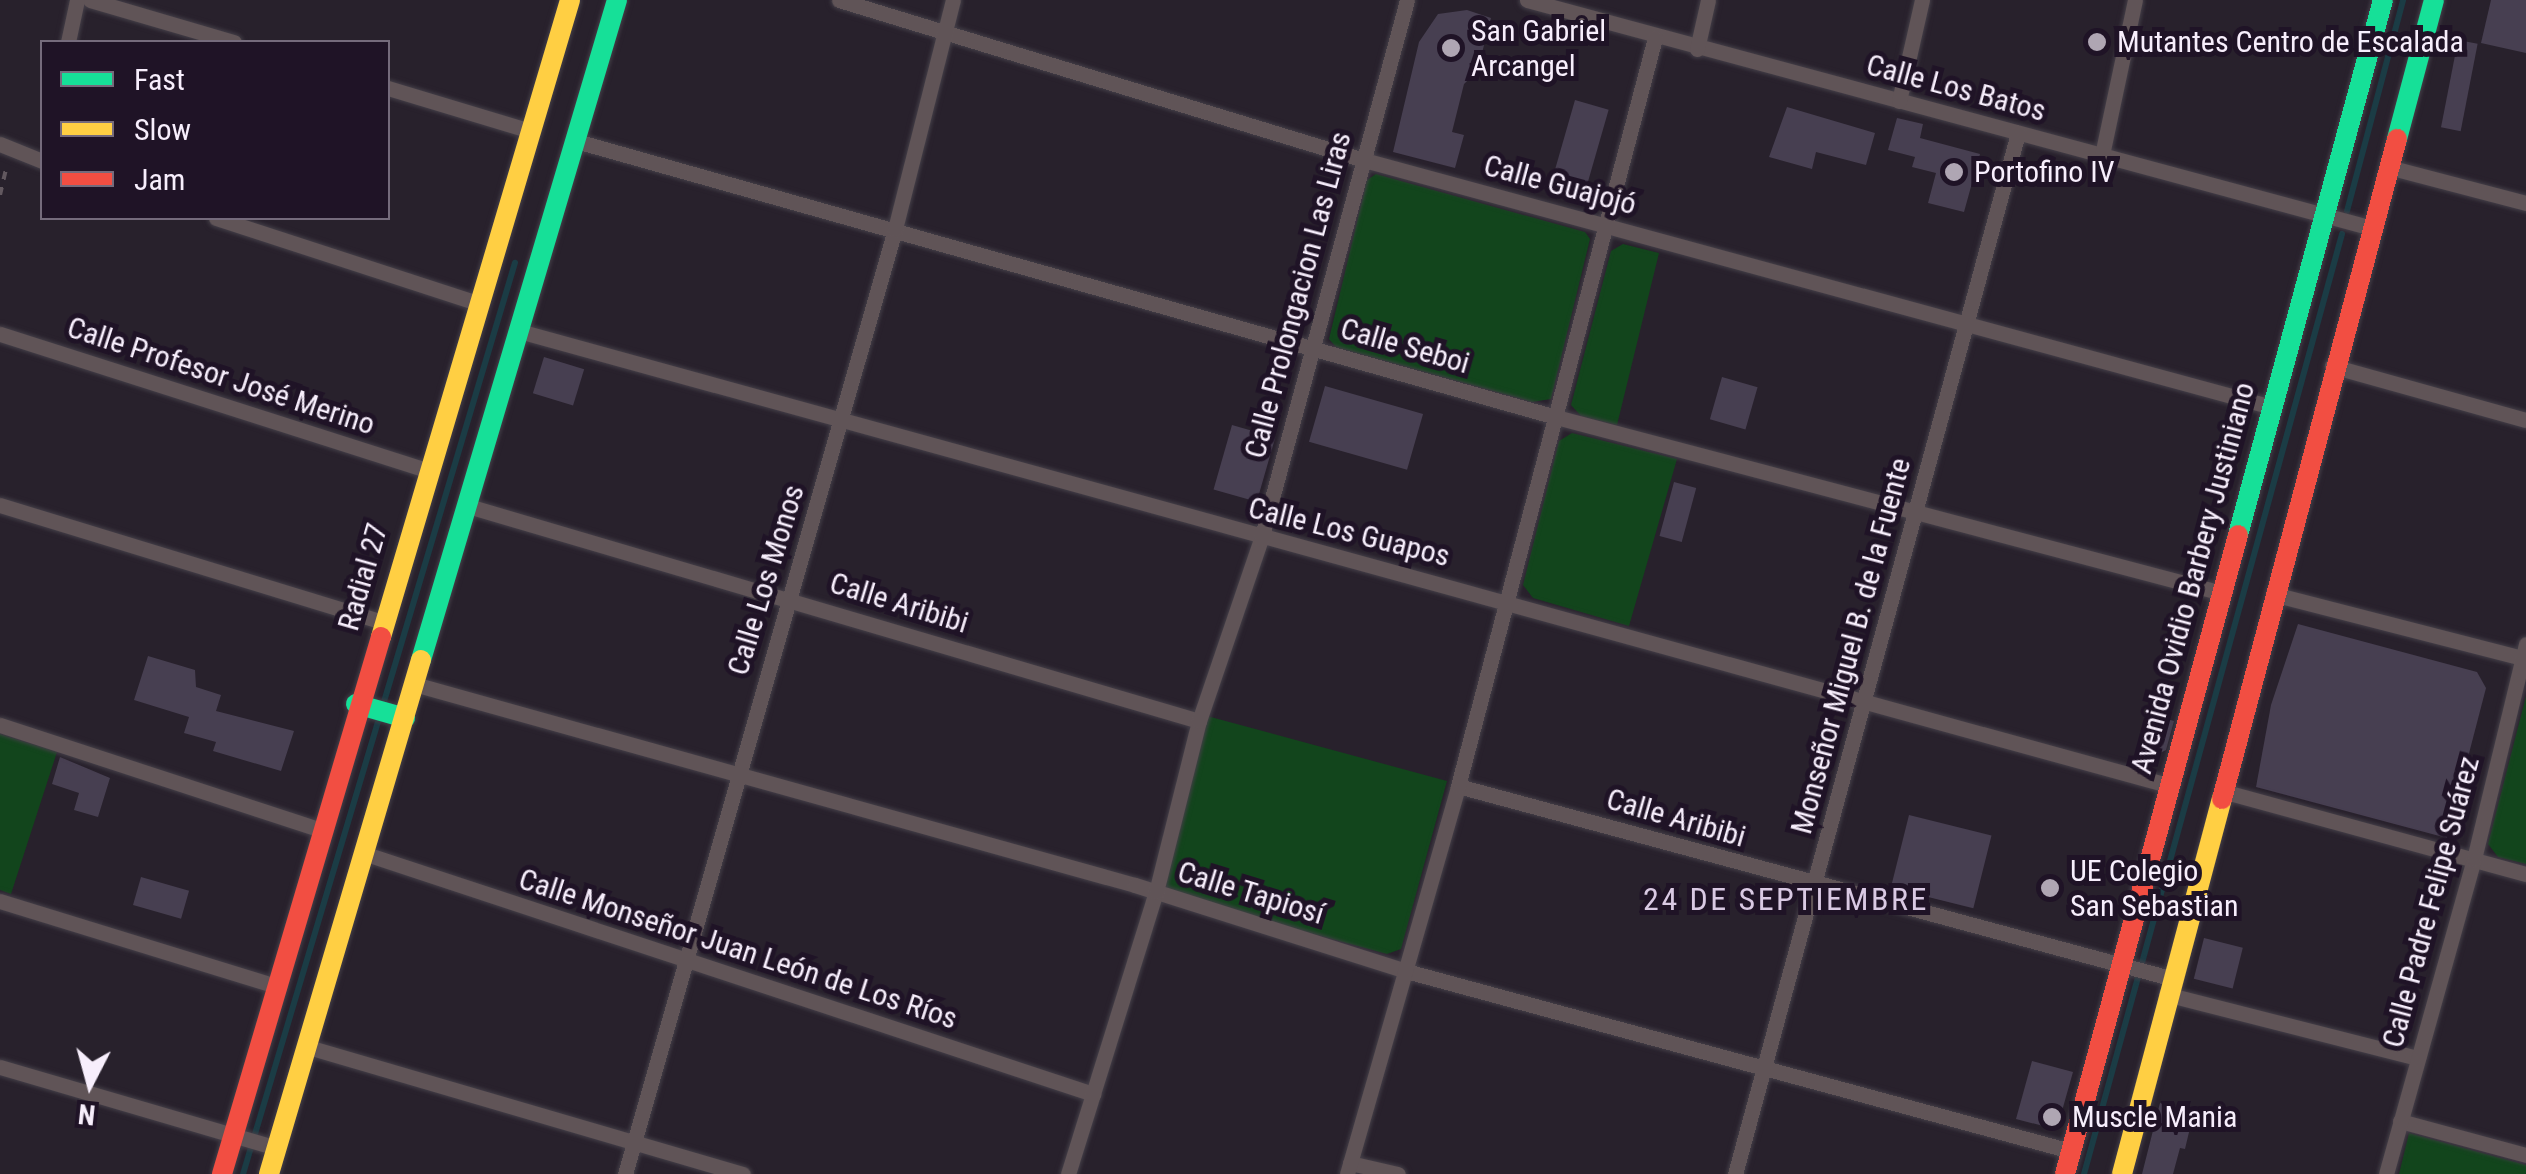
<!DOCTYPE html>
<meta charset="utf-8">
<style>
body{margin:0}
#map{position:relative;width:2526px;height:1174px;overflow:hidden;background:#28212c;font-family:"Roboto Condensed",sans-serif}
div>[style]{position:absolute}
.green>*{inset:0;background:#12451c}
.stream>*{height:6px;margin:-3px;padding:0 3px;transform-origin:3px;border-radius:3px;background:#1b3c45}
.building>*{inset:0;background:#473f51;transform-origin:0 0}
.path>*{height:4px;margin-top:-2px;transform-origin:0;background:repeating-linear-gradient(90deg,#62585f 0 8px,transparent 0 16px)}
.roads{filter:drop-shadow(0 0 2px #443f48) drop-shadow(0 0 2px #443f48)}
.street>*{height:15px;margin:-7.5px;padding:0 7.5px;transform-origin:7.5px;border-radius:7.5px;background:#605457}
.fast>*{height:20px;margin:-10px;padding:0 10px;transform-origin:10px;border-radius:10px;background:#16e098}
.slow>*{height:20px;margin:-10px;padding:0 10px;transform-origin:10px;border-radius:10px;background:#ffcf43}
.jam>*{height:20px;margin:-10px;padding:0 10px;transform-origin:10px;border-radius:10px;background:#f24e42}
.dots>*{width:28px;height:28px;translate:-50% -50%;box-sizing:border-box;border:5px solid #1f1326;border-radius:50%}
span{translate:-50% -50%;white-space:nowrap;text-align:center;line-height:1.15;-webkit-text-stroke:10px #1f1326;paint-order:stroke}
.poi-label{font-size:30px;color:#f7eefc}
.left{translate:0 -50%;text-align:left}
.street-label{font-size:30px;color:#f7eefc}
.neighbourhood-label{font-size:32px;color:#d9c9e3;letter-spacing:2.5px}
.legend{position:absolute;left:40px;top:40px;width:350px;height:180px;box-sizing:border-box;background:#1f1326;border:2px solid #756b7c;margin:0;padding:12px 18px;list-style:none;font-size:30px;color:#f7eefc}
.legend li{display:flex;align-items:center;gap:20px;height:50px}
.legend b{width:50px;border:2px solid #756b7c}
.north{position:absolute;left:40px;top:1034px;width:100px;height:100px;-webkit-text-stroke:8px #1f1326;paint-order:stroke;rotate:186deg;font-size:28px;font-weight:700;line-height:40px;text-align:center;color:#f7eefc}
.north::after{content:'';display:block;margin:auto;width:35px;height:45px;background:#f7eefc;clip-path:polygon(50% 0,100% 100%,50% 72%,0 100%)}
</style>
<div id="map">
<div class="green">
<div style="clip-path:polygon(1376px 174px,1585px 232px,1590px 239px,1551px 399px,1532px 402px,1336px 347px,1329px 339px,1367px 180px)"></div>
<div style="clip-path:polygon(1623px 244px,1659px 253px,1617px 425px,1581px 416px,1571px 405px,1611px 251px)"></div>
<div style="clip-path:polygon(1572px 433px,1677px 459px,1629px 626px,1533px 598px,1523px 585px,1559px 441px)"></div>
<div style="clip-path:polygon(2526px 696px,2526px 864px,2498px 857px,2488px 844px)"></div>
<div style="clip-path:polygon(1207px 716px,1447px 781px,1401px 949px,1387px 954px,1170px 895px,1165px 886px)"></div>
<div style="clip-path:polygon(0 734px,57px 752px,11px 894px,0 890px)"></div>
<div style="clip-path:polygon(2409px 1133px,2526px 1165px,2526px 1174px,2399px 1174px)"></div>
</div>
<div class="stream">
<div style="left:2347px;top:211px;width:218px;rotate:-75.1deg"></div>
<div style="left:243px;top:1174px;width:951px;rotate:-73.38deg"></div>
<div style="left:2084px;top:1174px;width:975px;rotate:-74.65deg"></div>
</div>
<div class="building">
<div style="clip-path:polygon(2491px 0,2526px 0,2526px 53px,2481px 43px)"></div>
<div style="clip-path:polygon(1467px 10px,1491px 18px,1482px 53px,1488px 61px,1464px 84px,1452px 132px,1464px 135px,1455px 168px,1393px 152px,1419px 42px,1438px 14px)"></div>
<div style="left:2458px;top:40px;width:20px;height:89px;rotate:11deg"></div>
<div style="left:1575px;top:100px;width:35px;height:81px;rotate:16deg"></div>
<div style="clip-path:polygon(1787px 107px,1875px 133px,1866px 165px,1816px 152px,1812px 169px,1769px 157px)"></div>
<div style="clip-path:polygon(1897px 118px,1923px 124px,1920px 138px,1980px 154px,1964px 212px,1928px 203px,1936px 173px,1912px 167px,1915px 157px,1888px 150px)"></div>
<div style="left:544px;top:357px;width:42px;height:38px;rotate:17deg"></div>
<div style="left:1722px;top:377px;width:37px;height:44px;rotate:16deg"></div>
<div style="left:1325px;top:386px;width:102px;height:58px;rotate:16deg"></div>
<div style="left:1232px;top:425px;width:45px;height:67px;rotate:16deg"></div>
<div style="left:1674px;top:482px;width:23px;height:56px;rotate:15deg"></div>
<div style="clip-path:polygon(2298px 624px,2477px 672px,2486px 688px,2447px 838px,2256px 787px,2271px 705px)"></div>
<div style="clip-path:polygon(148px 656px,195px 670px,196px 687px,221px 695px,216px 711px,294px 731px,281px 771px,213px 751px,216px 742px,184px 733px,189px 717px,134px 700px)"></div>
<div style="clip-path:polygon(2151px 715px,2174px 721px,2166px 750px,2150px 758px,2140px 756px)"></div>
<div style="clip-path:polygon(60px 757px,110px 778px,98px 817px,74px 810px,79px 793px,52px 784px)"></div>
<div style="left:1909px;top:815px;width:85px;height:75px;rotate:14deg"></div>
<div style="left:141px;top:877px;width:50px;height:29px;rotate:16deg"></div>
<div style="left:2204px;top:938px;width:40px;height:42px;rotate:14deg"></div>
<div style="clip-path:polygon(2032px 1061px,2073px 1072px,2058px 1125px,2051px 1128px,2016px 1119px)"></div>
<div style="clip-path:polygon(2160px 1103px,2194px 1111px,2185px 1149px,2180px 1148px,2173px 1174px,2142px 1174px)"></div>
</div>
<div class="path">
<div style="left:0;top:195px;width:31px;rotate:-77deg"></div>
</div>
<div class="roads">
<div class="street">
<div style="left:90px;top:0;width:150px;rotate:16.3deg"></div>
<div style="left:839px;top:0;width:549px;rotate:16.95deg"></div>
<div style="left:1364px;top:160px;width:941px;rotate:15.22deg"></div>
<div style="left:1527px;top:0;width:875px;rotate:15.1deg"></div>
<div style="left:68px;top:42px;width:43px;rotate:-77.9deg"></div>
<div style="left:1697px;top:49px;width:50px;rotate:-77.3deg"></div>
<div style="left:388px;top:88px;width:148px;rotate:16.8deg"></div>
<div style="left:1899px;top:101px;width:104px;rotate:-77.2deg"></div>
<div style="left:576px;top:141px;width:1018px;rotate:15.73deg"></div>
<div style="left:1556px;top:417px;width:689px;rotate:14.8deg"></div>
<div style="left:0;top:144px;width:45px;rotate:22deg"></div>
<div style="left:2102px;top:155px;width:158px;rotate:-78deg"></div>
<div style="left:2388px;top:167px;width:143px;rotate:14.6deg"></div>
<div style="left:216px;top:218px;width:275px;rotate:18deg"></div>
<div style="left:519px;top:331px;width:1709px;rotate:15.4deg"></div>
<div style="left:0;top:334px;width:447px;rotate:17.7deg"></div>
<div style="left:2332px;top:366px;width:201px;rotate:15.6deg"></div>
<div style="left:0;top:505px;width:400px;rotate:17deg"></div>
<div style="left:468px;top:506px;width:762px;rotate:16.39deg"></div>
<div style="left:2273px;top:594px;width:261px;rotate:14.4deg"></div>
<div style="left:414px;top:684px;width:748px;rotate:15.58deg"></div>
<div style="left:1135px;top:885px;width:284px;rotate:17.6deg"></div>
<div style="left:1406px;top:971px;width:689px;rotate:15.15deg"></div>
<div style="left:0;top:725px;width:339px;rotate:18.1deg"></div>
<div style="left:1458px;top:786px;width:737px;rotate:15.09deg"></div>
<div style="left:2222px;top:791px;width:315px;rotate:15.3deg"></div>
<div style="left:366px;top:854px;width:766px;rotate:18.27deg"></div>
<div style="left:0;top:901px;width:292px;rotate:17.1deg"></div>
<div style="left:2166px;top:994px;width:260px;rotate:14.3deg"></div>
<div style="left:308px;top:1047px;width:453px;rotate:16.3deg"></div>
<div style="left:0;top:1067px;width:289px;rotate:16.3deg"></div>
<div style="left:2400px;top:1121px;width:131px;rotate:15.1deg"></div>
<div style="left:1350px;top:1163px;width:49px;rotate:12.9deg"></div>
<div style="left:625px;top:1174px;width:983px;rotate:-74.05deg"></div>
<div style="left:895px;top:229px;width:236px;rotate:-75.8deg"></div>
<div style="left:1068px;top:1174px;width:295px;rotate:-72.7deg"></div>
<div style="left:1156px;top:892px;width:176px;rotate:-75.9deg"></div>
<div style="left:1199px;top:721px;width:192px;rotate:-71.2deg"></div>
<div style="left:1261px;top:539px;width:558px;rotate:-74.84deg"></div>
<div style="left:1347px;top:1174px;width:404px;rotate:-74deg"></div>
<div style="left:1458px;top:786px;width:774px;rotate:-75.25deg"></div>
<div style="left:1735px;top:1174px;width:1079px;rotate:-74.79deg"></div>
<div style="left:2386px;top:1174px;width:327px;rotate:-74.4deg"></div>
<div style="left:2474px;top:859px;width:221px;rotate:-76.4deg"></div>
</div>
<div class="fast">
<div style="left:2397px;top:139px;width:144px;rotate:-75.1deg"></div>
<div style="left:2238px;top:535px;width:554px;rotate:-74.84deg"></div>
<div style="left:421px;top:660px;width:688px;rotate:-73.46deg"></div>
<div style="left:356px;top:704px;width:51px;rotate:15.9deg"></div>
</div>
<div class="slow">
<div style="left:381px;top:637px;width:664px;rotate:-73.47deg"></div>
<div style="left:269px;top:1174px;width:536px;rotate:-73.53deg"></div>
<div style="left:2122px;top:1174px;width:388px;rotate:-75.1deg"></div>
</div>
<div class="jam">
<div style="left:2222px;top:799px;width:683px;rotate:-75.15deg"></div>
<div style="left:222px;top:1174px;width:560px;rotate:-73.51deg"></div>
<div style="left:2065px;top:1174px;width:662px;rotate:-74.85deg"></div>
</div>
</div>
<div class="dots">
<div style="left:2097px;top:42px;background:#afa6b3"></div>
<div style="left:1451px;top:48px;background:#afa6b3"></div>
<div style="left:1954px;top:172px;background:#afa6b3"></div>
<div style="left:2050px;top:888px;background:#afa6b3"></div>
<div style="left:2052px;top:1117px;background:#afa6b3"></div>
</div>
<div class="poi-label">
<span class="left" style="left:1471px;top:48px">San Gabriel<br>Arcangel</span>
<span class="left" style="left:2117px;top:42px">Mutantes Centro de Escalada</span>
<span class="left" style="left:1974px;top:172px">Portofino IV</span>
<span class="left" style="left:2070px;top:888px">UE Colegio<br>San Sebastian</span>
<span class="left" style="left:2072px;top:1117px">Muscle Mania</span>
</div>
<div class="street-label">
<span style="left:1956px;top:88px;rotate:15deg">Calle Los Batos</span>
<span style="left:1560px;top:185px;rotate:15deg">Calle Guajojó</span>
<span style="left:1298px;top:295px;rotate:-75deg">Calle Prolongacion Las Liras</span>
<span style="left:1405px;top:346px;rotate:16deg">Calle Seboi</span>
<span style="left:221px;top:376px;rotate:18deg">Calle Profesor José Merino</span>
<span style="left:1349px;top:532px;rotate:14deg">Calle Los Guapos</span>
<span style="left:363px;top:577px;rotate:-74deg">Radial 27</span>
<span style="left:2193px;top:578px;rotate:-75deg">Avenida Ovidio Barbery Justiniano</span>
<span style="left:766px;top:580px;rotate:-73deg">Calle Los Monos</span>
<span style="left:899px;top:603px;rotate:17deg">Calle Aribibi</span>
<span style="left:1851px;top:646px;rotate:-75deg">Monseñor Miguel B. de la Fuente</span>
<span style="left:1676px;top:818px;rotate:16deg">Calle Aribibi</span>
<span style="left:1251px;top:893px;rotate:17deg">Calle Tapiosí</span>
<span style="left:2431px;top:902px;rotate:-75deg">Calle Padre Felipe Suárez</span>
<span style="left:738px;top:949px;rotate:18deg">Calle Monseñor Juan León de Los Ríos</span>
</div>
<div class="neighbourhood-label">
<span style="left:1786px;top:899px">24 DE SEPTIEMBRE</span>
</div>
<ul class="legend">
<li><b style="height:12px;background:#16e098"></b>Fast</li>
<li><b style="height:12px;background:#ffcf43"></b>Slow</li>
<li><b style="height:12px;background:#f24e42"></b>Jam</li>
</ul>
<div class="north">N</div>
</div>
